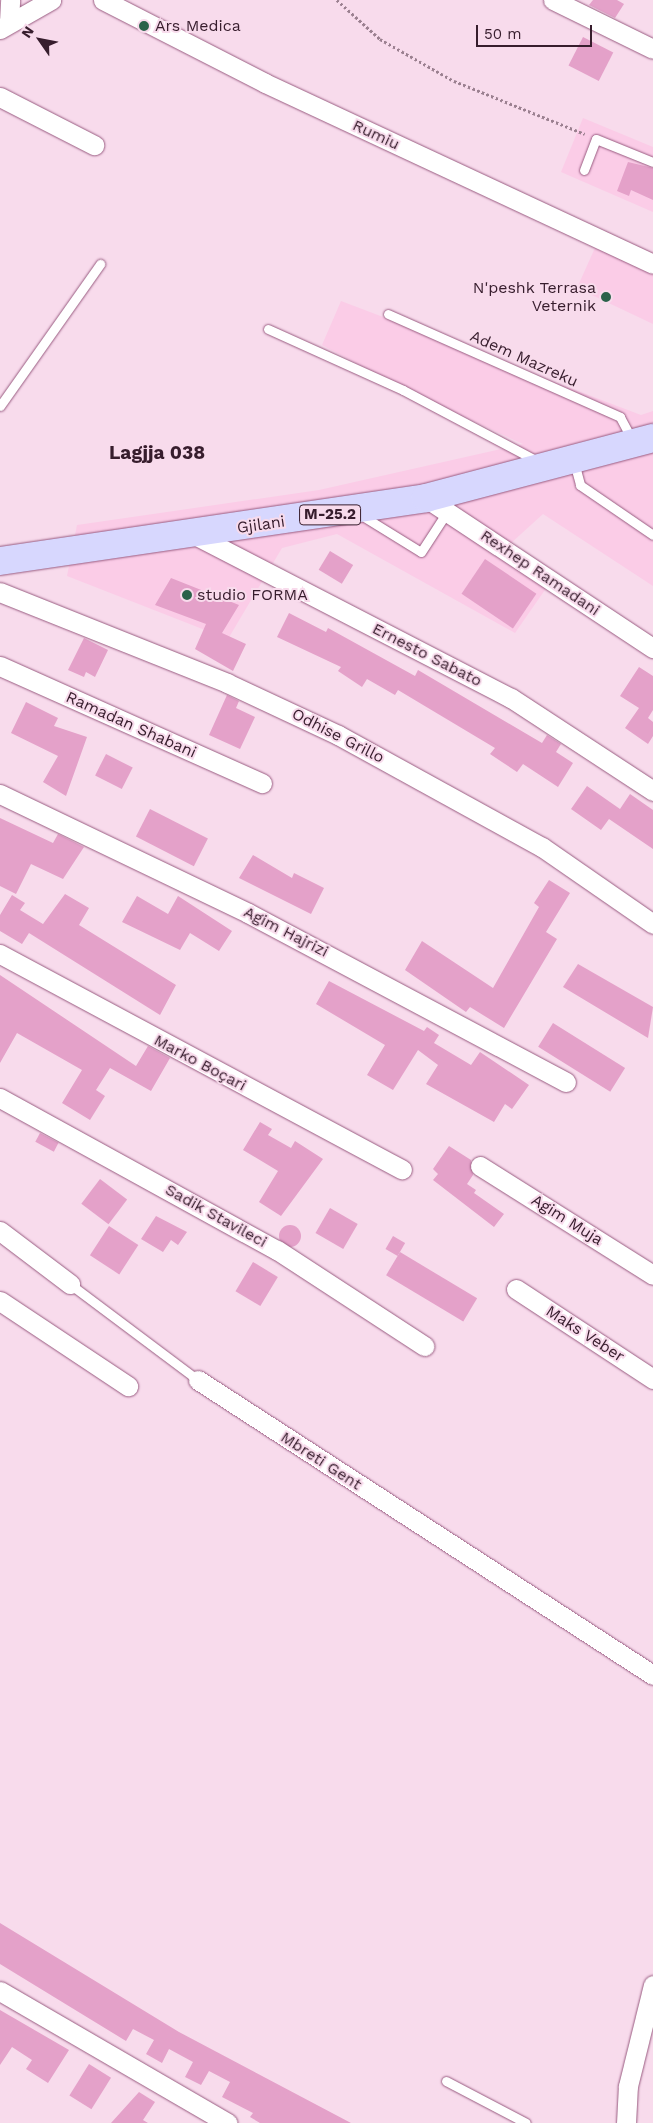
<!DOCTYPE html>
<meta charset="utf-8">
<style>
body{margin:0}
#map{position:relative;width:653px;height:2123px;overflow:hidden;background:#f8dbec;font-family:"Work Sans",sans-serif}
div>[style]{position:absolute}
.built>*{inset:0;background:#fbcce7}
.building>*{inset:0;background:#e4a1c9;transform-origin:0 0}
.round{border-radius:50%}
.path>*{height:2.5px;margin-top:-1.25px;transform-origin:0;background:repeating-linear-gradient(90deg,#9b8090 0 2.5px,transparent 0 5px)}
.roads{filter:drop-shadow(0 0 1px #985b80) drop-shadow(0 0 1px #985b80)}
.service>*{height:9px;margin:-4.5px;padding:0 4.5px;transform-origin:4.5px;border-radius:4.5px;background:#fff}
.minor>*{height:19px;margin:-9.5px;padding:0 9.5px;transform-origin:9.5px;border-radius:9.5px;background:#fff}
.primary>*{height:28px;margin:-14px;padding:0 14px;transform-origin:14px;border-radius:14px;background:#d7d7fe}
.dots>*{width:14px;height:14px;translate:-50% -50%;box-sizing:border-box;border:2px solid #f8dbec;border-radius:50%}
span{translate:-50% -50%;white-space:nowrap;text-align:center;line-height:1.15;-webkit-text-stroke:4px #f8dbec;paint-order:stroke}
.shield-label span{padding:1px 4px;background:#f8dbec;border:1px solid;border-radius:4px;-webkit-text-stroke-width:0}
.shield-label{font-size:15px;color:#371d2d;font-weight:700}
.poi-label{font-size:16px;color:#371d2d}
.left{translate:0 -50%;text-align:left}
.right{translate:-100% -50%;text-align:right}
.street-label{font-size:16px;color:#371d2d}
.quarter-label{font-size:19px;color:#371d2d;font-weight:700}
.north{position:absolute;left:15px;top:15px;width:50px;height:50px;-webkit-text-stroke:4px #f8dbec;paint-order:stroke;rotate:303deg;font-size:14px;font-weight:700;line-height:20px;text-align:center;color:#371d2d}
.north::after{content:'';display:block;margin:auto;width:18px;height:22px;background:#371d2d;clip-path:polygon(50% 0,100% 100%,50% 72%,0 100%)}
.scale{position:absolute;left:476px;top:25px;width:116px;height:22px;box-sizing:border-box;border:2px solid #371d2d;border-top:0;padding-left:6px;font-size:15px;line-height:18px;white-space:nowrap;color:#371d2d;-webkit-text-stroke:4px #f8dbec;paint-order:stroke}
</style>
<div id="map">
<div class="built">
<div style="clip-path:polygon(583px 118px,653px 147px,653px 212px,561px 172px)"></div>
<div style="clip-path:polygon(603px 230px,653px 253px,653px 324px,577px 288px)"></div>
<div style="clip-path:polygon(341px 301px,641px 415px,653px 411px,653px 586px,543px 514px,510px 544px,556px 574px,515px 633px,337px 534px,282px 548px,228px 639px,67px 576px,77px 525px,319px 490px,523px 444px,420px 397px,322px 345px)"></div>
</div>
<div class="building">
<div style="clip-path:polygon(593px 0,617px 0,624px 4px,615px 18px,589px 5px)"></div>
<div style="left:583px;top:37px;width:34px;height:32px;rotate:27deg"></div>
<div style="clip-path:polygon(628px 162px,653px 168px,653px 200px,631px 190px,629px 196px,617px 191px)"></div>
<div style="left:330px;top:551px;width:27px;height:22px;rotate:31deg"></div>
<div style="left:485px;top:559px;width:62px;height:42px;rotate:34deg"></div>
<div style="clip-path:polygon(171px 578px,239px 605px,222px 633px,246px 644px,233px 671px,195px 649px,206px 624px,155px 605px)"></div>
<div style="clip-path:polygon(289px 613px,326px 632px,328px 628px,415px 676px,418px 670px,542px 743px,547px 735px,561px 744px,556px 752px,573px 763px,558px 787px,523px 764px,517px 772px,490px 754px,495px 748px,398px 690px,395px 695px,367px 679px,362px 687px,338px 671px,341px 667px,277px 637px)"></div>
<div style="clip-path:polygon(84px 638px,108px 650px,95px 677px,86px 672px,84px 677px,68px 670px)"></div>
<div style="clip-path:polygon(639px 667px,653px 676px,653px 710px,648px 718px,653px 722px,653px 736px,648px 744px,625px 728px,639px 708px,620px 696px)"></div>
<div style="clip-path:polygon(227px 695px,239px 701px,236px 708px,255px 717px,240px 749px,209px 735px)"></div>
<div style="clip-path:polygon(26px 702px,58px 718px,54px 726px,87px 737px,66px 796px,43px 782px,58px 756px,11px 733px)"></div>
<div style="left:106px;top:754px;width:30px;height:24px;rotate:27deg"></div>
<div style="clip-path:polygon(587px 786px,620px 809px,630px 794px,653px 810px,653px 849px,609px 819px,601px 830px,571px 809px)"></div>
<div style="left:150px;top:809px;width:65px;height:31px;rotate:27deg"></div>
<div style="clip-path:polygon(0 818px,53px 843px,58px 834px,84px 847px,63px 879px,31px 864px,16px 894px,0 886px)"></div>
<div style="clip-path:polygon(253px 855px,292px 878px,294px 873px,324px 888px,311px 914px,239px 878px)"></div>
<div style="clip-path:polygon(549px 880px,570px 893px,546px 932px,557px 939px,504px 1028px,470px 1007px,466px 1012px,405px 970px,422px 941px,493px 988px,539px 907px,534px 903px)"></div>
<div style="clip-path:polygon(65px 894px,89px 908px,79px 925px,176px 985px,160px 1015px,29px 933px,22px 944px,0 931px,0 915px,12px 895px,25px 903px,20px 910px,43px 924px)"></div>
<div style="clip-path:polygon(137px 896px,168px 914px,178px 896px,232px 931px,219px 951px,190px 933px,180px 950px,122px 922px)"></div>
<div style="clip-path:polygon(578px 964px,653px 1007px,648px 1038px,563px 987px)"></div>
<div style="clip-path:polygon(0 975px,136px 1066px,148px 1046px,170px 1058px,151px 1091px,110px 1068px,96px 1090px,105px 1096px,90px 1120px,62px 1103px,82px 1070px,17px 1033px,0 1063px)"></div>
<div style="clip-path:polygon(329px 981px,424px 1031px,427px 1027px,439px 1035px,434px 1043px,471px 1065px,480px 1052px,529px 1085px,512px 1109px,505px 1104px,494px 1122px,426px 1084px,438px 1065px,418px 1050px,393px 1090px,367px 1075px,385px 1045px,316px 1004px)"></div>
<div style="left:553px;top:1023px;width:85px;height:28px;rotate:32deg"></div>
<div style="clip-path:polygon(260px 1122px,272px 1129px,268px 1135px,291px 1148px,295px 1141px,323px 1159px,281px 1216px,259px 1202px,278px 1171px,243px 1150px)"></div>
<div style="left:40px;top:1133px;width:21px;height:10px;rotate:28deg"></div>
<div style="clip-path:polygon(449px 1146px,471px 1160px,473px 1175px,467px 1184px,476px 1190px,474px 1193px,504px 1214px,494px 1227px,433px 1180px,438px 1174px,433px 1169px)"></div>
<div style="left:100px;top:1179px;width:34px;height:31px;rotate:37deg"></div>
<div style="left:330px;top:1208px;width:32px;height:29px;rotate:30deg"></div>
<div style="clip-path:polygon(156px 1216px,187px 1232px,178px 1245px,171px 1240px,163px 1252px,141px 1239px)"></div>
<div class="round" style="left:279px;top:1225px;width:22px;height:22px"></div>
<div style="left:109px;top:1226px;width:35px;height:35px;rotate:33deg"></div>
<div style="left:393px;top:1236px;width:14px;height:15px;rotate:30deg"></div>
<div style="left:400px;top:1252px;width:90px;height:27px;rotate:31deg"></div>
<div style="left:253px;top:1262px;width:29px;height:34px;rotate:31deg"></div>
<div style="clip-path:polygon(0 1923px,179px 2032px,351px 2123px,260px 2123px,250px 2117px,253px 2113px,222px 2097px,230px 2082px,209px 2071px,201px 2085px,185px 2077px,193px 2062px,169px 2049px,162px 2063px,146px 2054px,154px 2040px,133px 2029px,126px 2041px,0 1964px)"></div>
<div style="clip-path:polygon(0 2010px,69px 2050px,48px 2083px,26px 2069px,32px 2060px,12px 2047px,0 2065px)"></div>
<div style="left:89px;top:2064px;width:26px;height:37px;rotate:32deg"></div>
<div style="clip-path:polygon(139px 2092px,155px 2102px,143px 2120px,148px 2123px,111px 2123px)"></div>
</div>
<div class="path">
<div style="left:337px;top:0;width:58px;rotate:42.2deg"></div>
<div style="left:380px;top:39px;width:85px;rotate:29.6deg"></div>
<div style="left:454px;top:81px;width:141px;rotate:22deg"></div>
</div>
<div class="roads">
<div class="service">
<div style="left:584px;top:170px;width:33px;rotate:-69deg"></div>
<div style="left:596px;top:139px;width:61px;rotate:22deg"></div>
<div style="left:388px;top:314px;width:254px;rotate:23.9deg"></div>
<div style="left:620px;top:417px;width:27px;rotate:62deg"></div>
<div style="left:268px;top:329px;width:148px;rotate:24.3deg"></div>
<div style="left:403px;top:390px;width:154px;rotate:27.9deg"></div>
<div style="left:0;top:406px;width:174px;rotate:-54.8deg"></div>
<div style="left:574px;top:462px;width:24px;rotate:75deg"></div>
<div style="left:580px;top:485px;width:88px;rotate:34.4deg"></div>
<div style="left:361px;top:515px;width:70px;rotate:31.7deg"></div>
<div style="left:421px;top:552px;width:48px;rotate:-57deg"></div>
<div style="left:70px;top:1284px;width:160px;rotate:36.9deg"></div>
<div style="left:446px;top:2081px;width:90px;rotate:27.7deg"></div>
</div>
<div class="minor">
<div style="left:103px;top:0;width:182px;rotate:27.1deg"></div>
<div style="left:265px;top:83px;width:428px;rotate:25deg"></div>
<div style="left:553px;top:0;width:111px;rotate:26.1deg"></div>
<div style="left:9px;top:22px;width:22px;rotate:-87deg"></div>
<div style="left:0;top:29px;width:59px;rotate:-29.6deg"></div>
<div style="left:0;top:97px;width:106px;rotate:27.1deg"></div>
<div style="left:426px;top:498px;width:272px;rotate:33.5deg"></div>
<div style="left:193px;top:534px;width:358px;rotate:27.3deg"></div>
<div style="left:511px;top:698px;width:170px;rotate:33.2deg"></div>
<div style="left:0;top:592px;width:245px;rotate:21.8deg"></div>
<div style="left:227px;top:683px;width:123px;rotate:25.1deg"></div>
<div style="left:338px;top:735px;width:233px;rotate:28.8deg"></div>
<div style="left:542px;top:847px;width:135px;rotate:34.7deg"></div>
<div style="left:0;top:666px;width:287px;rotate:24.1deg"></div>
<div style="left:0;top:794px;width:275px;rotate:25.6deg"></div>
<div style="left:248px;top:913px;width:360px;rotate:28deg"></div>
<div style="left:0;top:954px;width:456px;rotate:28.2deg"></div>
<div style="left:0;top:1098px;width:316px;rotate:28.8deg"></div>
<div style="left:277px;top:1250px;width:176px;rotate:33.1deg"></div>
<div style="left:480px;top:1166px;width:204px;rotate:32.2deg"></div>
<div style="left:0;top:1231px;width:88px;rotate:37.1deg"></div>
<div style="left:516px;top:1289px;width:164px;rotate:33.3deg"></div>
<div style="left:0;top:1301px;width:154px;rotate:33.6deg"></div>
<div style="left:198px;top:1380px;width:542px;rotate:32.96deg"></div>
<div style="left:0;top:1991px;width:263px;rotate:30.1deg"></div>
<div style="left:626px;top:2123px;width:37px;rotate:-87deg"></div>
<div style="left:628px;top:2086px;width:104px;rotate:-76.1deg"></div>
</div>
<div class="primary">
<div style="left:0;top:561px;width:431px;rotate:-8.4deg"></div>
<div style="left:426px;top:498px;width:235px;rotate:-14.8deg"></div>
</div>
</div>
<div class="dots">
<div style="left:144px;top:26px;background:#2a624a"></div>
<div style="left:606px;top:297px;background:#2a624a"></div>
<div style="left:187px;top:595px;background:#2a624a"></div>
</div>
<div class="shield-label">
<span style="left:330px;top:515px">M-25.2</span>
</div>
<div class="poi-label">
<span class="left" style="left:155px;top:26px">Ars Medica</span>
<span class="right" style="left:596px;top:297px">N'peshk Terrasa<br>Veternik</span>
<span class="left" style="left:197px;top:595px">studio FORMA</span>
</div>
<div class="street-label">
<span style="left:376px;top:135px;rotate:25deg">Rumiu</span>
<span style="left:524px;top:359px;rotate:24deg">Adem Mazreku</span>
<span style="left:261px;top:525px;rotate:-8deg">Gjilani</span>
<span style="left:540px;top:573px;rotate:34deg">Rexhep Ramadani</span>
<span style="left:427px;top:655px;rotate:27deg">Ernesto Sabato</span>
<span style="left:131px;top:725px;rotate:24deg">Ramadan Shabani</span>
<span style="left:338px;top:736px;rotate:27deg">Odhise Grillo</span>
<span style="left:286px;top:932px;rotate:27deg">Agim Hajrizi</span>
<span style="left:200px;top:1063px;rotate:28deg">Marko Boçari</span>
<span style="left:216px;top:1216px;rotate:29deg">Sadik Stavileci</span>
<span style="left:567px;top:1220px;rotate:32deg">Agim Muja</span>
<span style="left:585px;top:1334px;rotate:33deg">Maks Veber</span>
<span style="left:321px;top:1461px;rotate:33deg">Mbreti Gent</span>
</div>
<div class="quarter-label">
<span style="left:157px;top:453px">Lagjja 038</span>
</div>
<div class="north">N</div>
<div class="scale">50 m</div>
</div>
